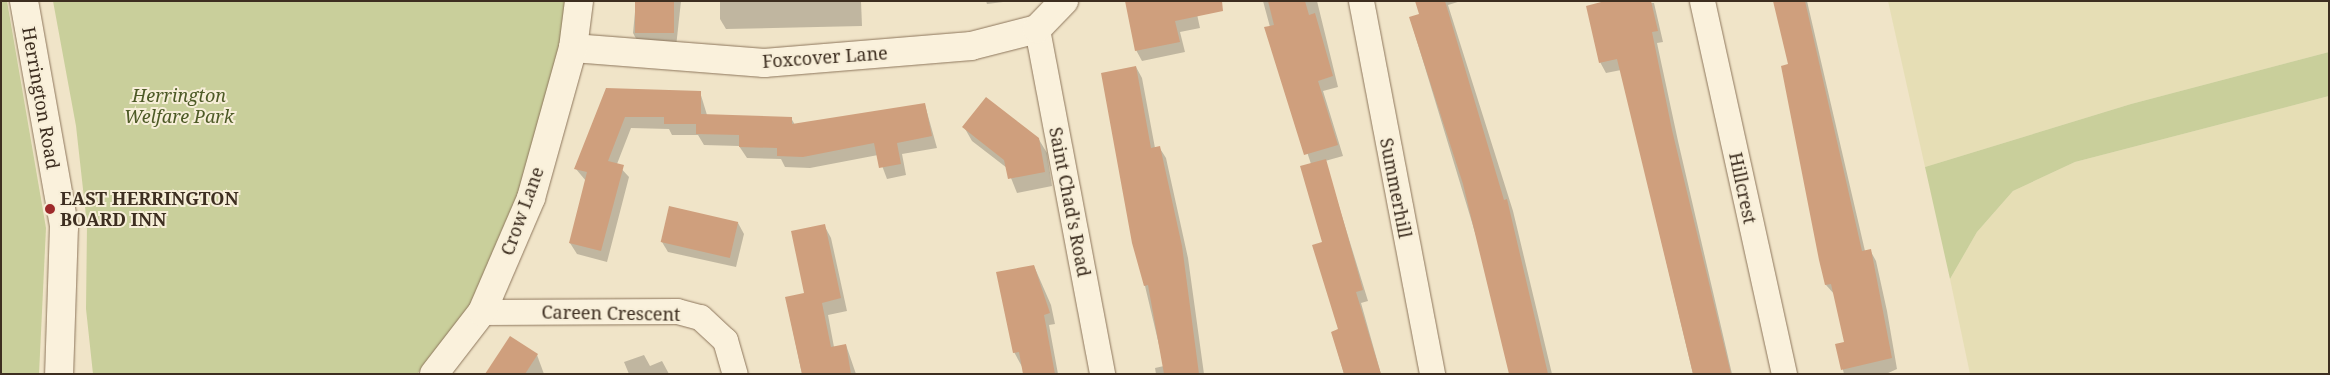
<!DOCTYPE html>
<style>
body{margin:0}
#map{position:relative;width:2330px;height:375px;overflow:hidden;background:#f0e4c8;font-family:"Noto Serif",serif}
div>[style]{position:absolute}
.farmland>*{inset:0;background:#e6deb5}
.green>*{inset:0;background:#c9cf9b}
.shadow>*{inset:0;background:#0003}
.building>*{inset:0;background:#cf9f7d;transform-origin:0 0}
.roads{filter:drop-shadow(0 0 1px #8d765c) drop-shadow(0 0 1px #8d765c)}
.minor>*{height:25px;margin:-12.5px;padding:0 12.5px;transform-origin:12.5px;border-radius:12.5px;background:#faf1dc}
.tertiary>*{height:28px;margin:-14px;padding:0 14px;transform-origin:14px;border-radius:14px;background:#faf1dc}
.secondary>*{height:28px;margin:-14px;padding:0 14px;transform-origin:14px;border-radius:14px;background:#faf1dc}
.dots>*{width:14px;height:14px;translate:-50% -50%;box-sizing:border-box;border:2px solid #f7eed8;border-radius:50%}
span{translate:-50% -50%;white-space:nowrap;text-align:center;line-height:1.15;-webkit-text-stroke:4px #f7eed8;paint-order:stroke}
.street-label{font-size:18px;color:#3d2e20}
.park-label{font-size:18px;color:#4d5a26;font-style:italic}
.poi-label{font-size:18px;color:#3d2e20;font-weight:700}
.left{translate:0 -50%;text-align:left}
.frame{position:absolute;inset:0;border:2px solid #3d2e20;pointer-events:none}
</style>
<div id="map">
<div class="farmland">
<div style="clip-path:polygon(1888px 1px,2329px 1px,2329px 52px,2131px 104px,1925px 167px)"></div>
<div style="clip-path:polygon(2329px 96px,2329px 374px,1970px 374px,1950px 279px,1977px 232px,2013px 191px,2075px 162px)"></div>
</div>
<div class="green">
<div style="clip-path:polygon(1px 1px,7px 1px,46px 228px,39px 374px,1px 374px)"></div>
<div style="clip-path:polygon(53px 1px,566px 1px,561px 47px,520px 194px,478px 295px,417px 374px,93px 374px,86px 309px,87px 225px,76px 126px)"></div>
<div style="clip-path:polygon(2329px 52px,2329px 96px,2075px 162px,2013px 191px,1977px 232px,1950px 279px,1925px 167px,2131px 104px)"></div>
</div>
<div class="shadow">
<div style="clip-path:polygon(636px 1px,681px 1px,676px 47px,639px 44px,633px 33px)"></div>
<div style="clip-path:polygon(720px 1px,861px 1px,862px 26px,726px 29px,720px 19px)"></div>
<div style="clip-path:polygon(986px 1px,1011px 1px,987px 4px)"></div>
<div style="clip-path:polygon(1263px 1px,1317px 1px,1338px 87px,1323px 91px,1343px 156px,1325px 161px,1368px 301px,1361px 303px,1381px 374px,1344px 374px,1332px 332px,1340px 330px,1311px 164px,1266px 28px,1270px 27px)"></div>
<div style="clip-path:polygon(1417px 1px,1461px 1px,1448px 5px,1513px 211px,1552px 374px,1510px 374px,1494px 295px,1410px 18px,1421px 14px)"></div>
<div style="clip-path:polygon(1610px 1px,1654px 3px,1663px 42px,1657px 43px,1678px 141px,1732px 374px,1693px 374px,1621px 70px,1606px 73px,1600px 62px)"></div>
<div style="clip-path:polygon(1774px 1px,1807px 1px,1865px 251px,1870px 250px,1876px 261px,1887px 311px,1897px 369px,1886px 374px,1844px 374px,1837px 345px,1845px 343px,1835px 295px,1826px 285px,1783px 67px,1790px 65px)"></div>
<div style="clip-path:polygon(1195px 5px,1200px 28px,1180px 32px,1185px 52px,1142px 61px,1136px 50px)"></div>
<div style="clip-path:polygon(1136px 67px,1142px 78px,1155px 148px,1159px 147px,1166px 158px,1188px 258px,1204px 374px,1156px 374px,1155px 368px,1164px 366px,1145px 286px)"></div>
<div style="clip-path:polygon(607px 89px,700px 92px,707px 115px,791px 118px,795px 125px,925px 105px,937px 148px,902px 154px,906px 175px,887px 179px,878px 155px,810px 168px,785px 167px,781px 159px,747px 158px,739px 146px,704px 145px,698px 135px,672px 135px,669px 129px,631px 128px,617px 164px,629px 177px,607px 262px,577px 254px,570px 243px,586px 181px,576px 169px)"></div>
<div style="clip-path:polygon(964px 127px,1038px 138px,1047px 153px,1052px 186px,1017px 193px,1007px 168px,972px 141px)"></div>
<div style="clip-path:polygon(738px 223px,744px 234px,736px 267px,668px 252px,662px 242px)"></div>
<div style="clip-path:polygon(824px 225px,831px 238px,847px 311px,828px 315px,834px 347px,846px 345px,856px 374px,802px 374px,786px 298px,806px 294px)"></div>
<div style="clip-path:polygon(1034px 266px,1051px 305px,1055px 324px,1049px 325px,1058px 374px,1026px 374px,1014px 352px)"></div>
<div style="clip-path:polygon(537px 355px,544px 374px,487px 374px)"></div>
<div style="clip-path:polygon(644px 355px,650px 366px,662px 361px,669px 374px,629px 374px,624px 362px)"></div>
</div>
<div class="building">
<div style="left:635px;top:1px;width:39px;height:32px"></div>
<div style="clip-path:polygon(1125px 1px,1222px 1px,1223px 11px,1175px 21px,1180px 42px,1135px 51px)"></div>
<div style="clip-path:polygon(1268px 1px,1305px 1px,1309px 15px,1315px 13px,1333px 76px,1318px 81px,1338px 145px,1304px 155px,1264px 27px,1274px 25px)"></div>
<div style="clip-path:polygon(1415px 1px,1445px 1px,1504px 200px,1507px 199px,1548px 374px,1509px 374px,1463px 184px,1409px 17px,1419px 14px)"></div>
<div style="clip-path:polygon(1605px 1px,1651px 1px,1658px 31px,1652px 32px,1672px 130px,1731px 374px,1693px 374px,1617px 59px,1599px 63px,1586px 6px)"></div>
<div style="clip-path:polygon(1773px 1px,1805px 1px,1862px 251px,1871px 249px,1892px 358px,1841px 370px,1835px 344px,1844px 342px,1831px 284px,1825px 285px,1819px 260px,1781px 66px,1788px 64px)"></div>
<div style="clip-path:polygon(1136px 66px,1151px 148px,1160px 146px,1182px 246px,1199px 374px,1164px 374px,1148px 285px,1144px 286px,1132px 243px,1101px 73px)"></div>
<div style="clip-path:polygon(606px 88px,701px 91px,701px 114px,792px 117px,792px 124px,925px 103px,932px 136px,897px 143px,901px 164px,879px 168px,874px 143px,803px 157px,777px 156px,777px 148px,739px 147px,739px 135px,696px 134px,696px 124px,664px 124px,664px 117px,625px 117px,608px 161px,624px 165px,601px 251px,569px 243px,587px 172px,574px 169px)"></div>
<div style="clip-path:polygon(986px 97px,1039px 138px,1045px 172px,1008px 179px,1004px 160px,962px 127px)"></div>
<div style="clip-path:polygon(1326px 159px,1363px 290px,1356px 292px,1381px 374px,1344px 374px,1331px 332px,1338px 329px,1312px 245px,1322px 242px,1300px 166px)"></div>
<div style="left:669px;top:206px;width:71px;height:37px;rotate:13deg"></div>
<div style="clip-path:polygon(825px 224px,841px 298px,822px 303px,831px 347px,846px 344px,851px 374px,802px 374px,785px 297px,804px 293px,791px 231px)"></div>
<div style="clip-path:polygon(1034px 265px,1050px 313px,1044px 315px,1055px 374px,1023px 374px,1019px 352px,1013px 353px,996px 272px)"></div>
<div style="clip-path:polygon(510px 336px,538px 354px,525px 374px,485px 374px)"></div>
</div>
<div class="roads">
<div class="minor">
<div style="left:1361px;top:1px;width:380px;rotate:79.2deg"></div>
<div style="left:1702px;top:1px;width:382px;rotate:77.6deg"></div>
<div style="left:1037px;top:29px;width:351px;rotate:79.3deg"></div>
<div style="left:482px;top:312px;width:195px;rotate:-0.3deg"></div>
<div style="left:677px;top:311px;width:24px;rotate:15deg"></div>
<div style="left:700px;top:317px;width:34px;rotate:43deg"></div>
<div style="left:725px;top:340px;width:35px;rotate:74deg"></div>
</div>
<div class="tertiary">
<div style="left:573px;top:48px;width:192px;rotate:4.5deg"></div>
<div style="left:764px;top:63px;width:208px;rotate:-4.7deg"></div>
<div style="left:971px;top:46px;width:68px;rotate:-14.4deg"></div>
<div style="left:1037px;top:29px;width:39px;rotate:-46deg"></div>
<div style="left:434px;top:374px;width:78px;rotate:-52.3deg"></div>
<div style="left:482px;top:312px;width:124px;rotate:-66.7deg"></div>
<div style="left:531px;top:198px;width:156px;rotate:-74.4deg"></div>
<div style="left:573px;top:48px;width:47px;rotate:-82.7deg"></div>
</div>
<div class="secondary">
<div style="left:24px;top:1px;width:229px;rotate:79.9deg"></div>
<div style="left:64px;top:226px;width:148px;rotate:91.9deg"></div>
</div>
</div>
<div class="dots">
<div style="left:50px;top:209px;background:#9e2a2b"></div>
</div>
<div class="street-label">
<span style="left:825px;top:57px;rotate:-4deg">Foxcover Lane</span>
<span style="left:41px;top:98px;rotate:80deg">Herrington Road</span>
<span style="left:1396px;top:188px;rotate:79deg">Summerhill</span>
<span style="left:1743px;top:188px;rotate:78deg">Hillcrest</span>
<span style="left:1070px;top:202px;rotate:79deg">Saint Chad's Road</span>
<span style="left:522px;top:211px;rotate:-70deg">Crow Lane</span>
<span style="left:611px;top:313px;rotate:1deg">Careen Crescent</span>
</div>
<div class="park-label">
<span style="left:179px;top:106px">Herrington<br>Welfare Park</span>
</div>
<div class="poi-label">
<span class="left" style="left:60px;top:209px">EAST HERRINGTON<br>BOARD INN</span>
</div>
<div class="frame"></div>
</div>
